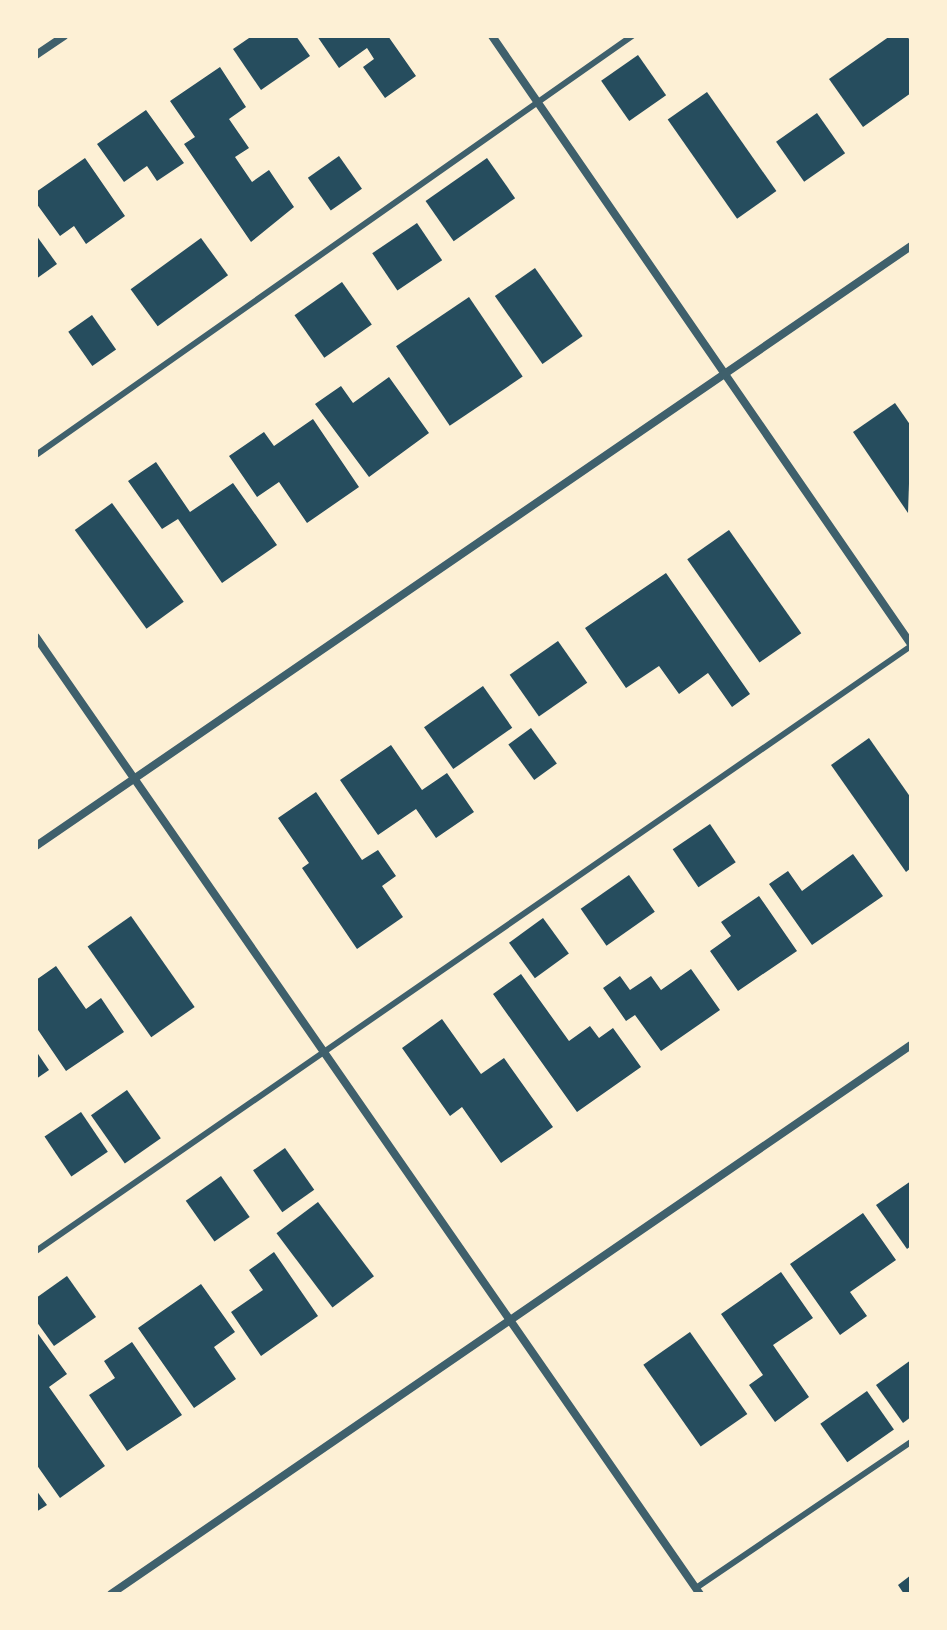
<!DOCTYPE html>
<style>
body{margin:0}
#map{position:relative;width:947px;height:1630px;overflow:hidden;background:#fdf0d5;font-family:Lato,sans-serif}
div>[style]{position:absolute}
.building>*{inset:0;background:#264d5e;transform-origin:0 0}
.service>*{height:6px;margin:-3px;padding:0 3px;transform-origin:3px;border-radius:3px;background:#3f606c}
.minor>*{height:8px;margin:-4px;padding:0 4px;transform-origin:4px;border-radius:4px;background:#3f606c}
span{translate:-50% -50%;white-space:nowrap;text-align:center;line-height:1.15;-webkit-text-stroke:6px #fdf0d5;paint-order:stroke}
.frame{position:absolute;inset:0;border:38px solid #fdf0d5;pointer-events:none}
</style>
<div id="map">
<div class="building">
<div style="clip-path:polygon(252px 36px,296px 36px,310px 56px,261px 90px,233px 49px)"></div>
<div style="clip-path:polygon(317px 36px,388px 36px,416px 76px,385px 98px,363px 67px,374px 59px,367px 48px,339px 68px)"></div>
<div style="clip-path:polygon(890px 36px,907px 36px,911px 42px,911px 93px,863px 127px,829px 79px)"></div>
<div style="left:638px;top:55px;width:49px;height:45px;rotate:55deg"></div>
<div style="clip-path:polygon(220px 67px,246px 107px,229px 119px,249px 148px,235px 157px,252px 182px,269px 170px,294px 207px,251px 242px,184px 144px,195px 137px,170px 101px)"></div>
<div style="left:707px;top:92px;width:121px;height:48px;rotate:55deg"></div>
<div style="clip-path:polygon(146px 110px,184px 163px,157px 181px,147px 166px,124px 182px,97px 144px)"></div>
<div style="left:817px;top:113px;width:49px;height:50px;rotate:55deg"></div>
<div style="left:339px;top:156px;width:40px;height:38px;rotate:55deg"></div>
<div style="clip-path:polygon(85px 158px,125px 216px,86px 244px,74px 226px,60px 236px,36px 203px,36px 192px)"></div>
<div style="left:487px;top:158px;width:49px;height:75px;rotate:55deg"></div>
<div style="left:417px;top:223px;width:45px;height:54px;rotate:56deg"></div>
<div style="clip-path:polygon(36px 235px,57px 264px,36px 279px)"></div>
<div style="left:201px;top:238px;width:46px;height:87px;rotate:54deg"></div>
<div style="left:535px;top:268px;width:83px;height:49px;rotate:55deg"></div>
<div style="left:342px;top:282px;width:52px;height:58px;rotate:55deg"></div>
<div style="left:469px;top:297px;width:96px;height:88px;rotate:56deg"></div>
<div style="left:92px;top:315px;width:42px;height:29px;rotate:55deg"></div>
<div style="clip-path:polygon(389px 377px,429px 433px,369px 477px,315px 404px,341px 386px,353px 403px)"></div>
<div style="clip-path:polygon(895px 403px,911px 426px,908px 513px,853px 432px)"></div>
<div style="clip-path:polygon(313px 419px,359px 487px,307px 523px,279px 482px,257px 497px,229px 456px,264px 432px,274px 446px)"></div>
<div style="clip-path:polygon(156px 462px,190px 512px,233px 483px,277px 545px,222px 583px,178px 519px,162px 529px,128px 481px)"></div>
<div style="left:112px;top:503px;width:122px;height:46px;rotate:54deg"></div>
<div style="left:729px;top:530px;width:126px;height:51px;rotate:55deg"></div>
<div style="clip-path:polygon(666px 573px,750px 694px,732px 707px,708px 673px,679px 694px,659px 666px,626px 688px,585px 628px)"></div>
<div style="left:558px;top:641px;width:51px;height:59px;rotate:55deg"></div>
<div style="left:483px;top:686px;width:51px;height:72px;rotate:55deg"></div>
<div style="left:531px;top:728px;width:44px;height:28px;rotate:54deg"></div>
<div style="clip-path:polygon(869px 738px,911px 798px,911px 868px,906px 872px,831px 765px)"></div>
<div style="clip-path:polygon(391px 745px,422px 790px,447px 773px,474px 812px,436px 838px,416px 809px,378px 835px,340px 780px)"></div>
<div style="clip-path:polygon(316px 792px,362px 860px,378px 850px,396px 876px,382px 886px,403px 917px,357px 949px,302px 868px,309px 863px,278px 818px)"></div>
<div style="left:710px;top:824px;width:46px;height:45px;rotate:56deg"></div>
<div style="clip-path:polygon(853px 854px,883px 896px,812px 945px,769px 884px,788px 871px,802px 891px)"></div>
<div style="left:629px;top:875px;width:45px;height:59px;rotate:55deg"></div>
<div style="clip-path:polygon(759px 896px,797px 951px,738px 991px,710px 951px,731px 936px,721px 922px)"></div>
<div style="left:131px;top:916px;width:111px;height:53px;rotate:55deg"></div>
<div style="left:543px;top:918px;width:44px;height:42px;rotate:54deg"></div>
<div style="clip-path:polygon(56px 966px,86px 1009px,101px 998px,124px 1032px,66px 1071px,36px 1027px,36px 980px)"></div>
<div style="clip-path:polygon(691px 969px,720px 1010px,661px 1051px,635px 1015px,626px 1021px,603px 988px,620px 976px,630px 990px,651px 976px,661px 990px)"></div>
<div style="clip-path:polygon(521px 974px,569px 1041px,590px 1026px,599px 1038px,613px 1028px,641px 1067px,577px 1112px,493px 994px)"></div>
<div style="clip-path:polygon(442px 1019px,481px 1074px,504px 1058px,553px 1127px,501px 1163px,462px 1107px,450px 1116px,402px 1048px)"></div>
<div style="clip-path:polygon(36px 1051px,49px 1070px,36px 1079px)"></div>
<div style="left:127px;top:1090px;width:59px;height:44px;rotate:55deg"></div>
<div style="left:81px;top:1112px;width:48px;height:44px;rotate:56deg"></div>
<div style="left:285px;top:1148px;width:51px;height:39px;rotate:55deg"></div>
<div style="left:221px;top:1176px;width:50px;height:43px;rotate:55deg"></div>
<div style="clip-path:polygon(911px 1181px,911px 1246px,907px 1249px,876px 1205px)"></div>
<div style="left:318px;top:1202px;width:93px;height:52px;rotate:53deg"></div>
<div style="clip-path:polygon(863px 1213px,896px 1260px,850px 1292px,867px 1316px,840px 1335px,790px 1264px)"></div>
<div style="clip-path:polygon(274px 1252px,318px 1316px,261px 1356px,231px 1312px,263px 1290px,249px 1270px)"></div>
<div style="clip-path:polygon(781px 1272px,813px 1318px,773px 1345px,809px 1397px,775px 1422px,749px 1385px,763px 1375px,721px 1314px)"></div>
<div style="clip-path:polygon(67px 1276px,96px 1317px,54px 1346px,36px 1321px,36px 1298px)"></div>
<div style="clip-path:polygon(201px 1284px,235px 1332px,214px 1347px,236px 1379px,194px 1408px,138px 1328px)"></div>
<div style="clip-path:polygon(36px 1331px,67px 1374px,49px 1387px,105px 1466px,60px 1498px,36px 1464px)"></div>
<div style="left:690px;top:1332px;width:100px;height:57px;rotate:55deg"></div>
<div style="clip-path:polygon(132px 1342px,182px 1415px,127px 1451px,89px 1395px,115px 1378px,104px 1361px)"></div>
<div style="clip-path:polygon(911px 1360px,911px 1417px,903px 1423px,876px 1385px)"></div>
<div style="left:867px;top:1391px;width:47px;height:57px;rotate:55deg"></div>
<div style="clip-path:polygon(36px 1490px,47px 1505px,36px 1512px)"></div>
<div style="clip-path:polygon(911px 1575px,911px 1594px,904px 1594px,898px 1585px)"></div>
</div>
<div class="service">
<div style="left:36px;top:455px;width:729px;rotate:-35.11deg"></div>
<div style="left:36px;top:1251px;width:1064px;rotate:-34.66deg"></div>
<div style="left:696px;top:1588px;width:260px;rotate:-34.2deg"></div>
</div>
<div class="minor">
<div style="left:492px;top:36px;width:738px;rotate:55.43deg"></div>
<div style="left:36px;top:55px;width:34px;rotate:-34deg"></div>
<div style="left:36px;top:637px;width:1165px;rotate:55.25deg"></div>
<div style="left:36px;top:846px;width:1061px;rotate:-34.44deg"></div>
<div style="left:111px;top:1594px;width:970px;rotate:-34.46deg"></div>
</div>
<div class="frame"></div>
</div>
